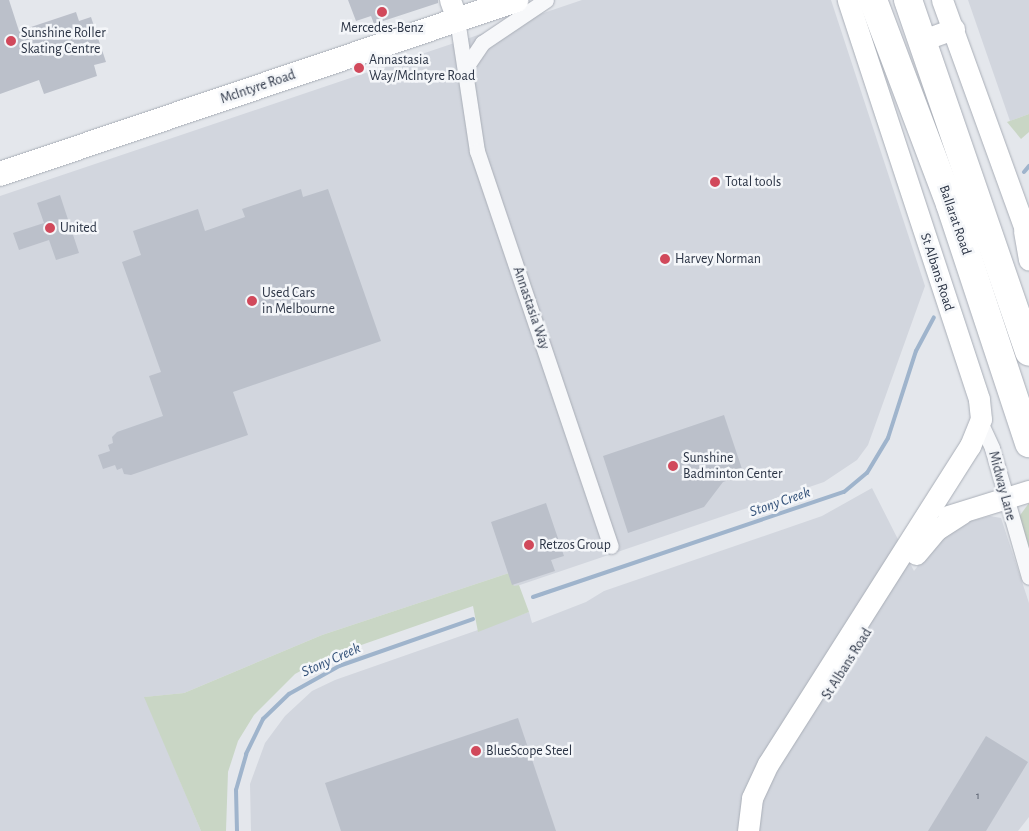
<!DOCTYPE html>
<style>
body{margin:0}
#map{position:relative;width:1029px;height:831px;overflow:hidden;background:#e4e7ec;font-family:"Alegreya Sans",sans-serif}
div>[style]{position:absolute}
.built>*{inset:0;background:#d2d6de}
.green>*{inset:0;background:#c9d6c5}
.stream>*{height:4px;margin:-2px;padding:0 2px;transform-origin:2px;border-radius:2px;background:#9fb4cc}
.building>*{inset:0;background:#bbc0ca}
.roads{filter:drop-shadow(0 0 1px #a9aeb7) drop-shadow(0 0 1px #a9aeb7)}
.street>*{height:15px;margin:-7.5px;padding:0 7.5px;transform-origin:7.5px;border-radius:7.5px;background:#f7f8fa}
.secondary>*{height:21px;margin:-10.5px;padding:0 10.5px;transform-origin:10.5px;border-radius:10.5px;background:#fff}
.primary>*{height:24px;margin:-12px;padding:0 12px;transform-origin:12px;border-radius:12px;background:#fff}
.highway>*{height:28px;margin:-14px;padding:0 14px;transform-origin:14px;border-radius:14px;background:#fff}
.dots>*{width:14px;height:14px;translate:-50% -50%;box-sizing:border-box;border:2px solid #f4f6f9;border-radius:50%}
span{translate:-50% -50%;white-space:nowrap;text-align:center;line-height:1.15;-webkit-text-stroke:5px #f4f6f9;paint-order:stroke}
.number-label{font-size:11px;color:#4f5766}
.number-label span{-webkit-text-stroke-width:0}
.poi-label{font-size:14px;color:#2b3445}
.left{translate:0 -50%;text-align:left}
.street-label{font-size:14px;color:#2b3445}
.water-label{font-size:15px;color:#34527a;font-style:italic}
</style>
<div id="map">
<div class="built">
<div style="clip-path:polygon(582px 0,831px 0,925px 286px,868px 445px,857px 460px,824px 482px,514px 587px,509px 573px,322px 635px,184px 693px,145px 697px,201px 831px,0 831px,0 196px)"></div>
<div style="clip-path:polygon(968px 0,1029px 0,1029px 114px,1010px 121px)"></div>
<div style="clip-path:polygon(872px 488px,914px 571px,937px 540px,959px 524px,990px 516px,1001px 518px,1029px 603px,1029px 817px,1018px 831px,251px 831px,250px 784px,265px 743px,285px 716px,312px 691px,335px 680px,529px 612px,532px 623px,586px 602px,604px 591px,822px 516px)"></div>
</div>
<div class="green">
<div style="clip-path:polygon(1029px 114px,1029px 132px,1021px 139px,1007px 122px)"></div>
<div style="clip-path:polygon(1029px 503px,1029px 554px,1018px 518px)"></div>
<div style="clip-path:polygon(509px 573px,514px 586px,519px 585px,529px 612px,478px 632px,473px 606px,324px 658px,295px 674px,254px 715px,238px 741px,228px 772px,226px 831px,201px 831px,144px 697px,184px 693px,322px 635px)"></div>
</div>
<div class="stream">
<div style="left:1024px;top:172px;width:8px;rotate:-50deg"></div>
<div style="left:533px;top:597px;width:328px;rotate:-18.7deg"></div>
<div style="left:844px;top:492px;width:30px;rotate:-40deg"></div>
<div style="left:867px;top:473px;width:41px;rotate:-59deg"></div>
<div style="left:888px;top:438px;width:91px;rotate:-72.2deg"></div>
<div style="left:916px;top:351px;width:38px;rotate:-62deg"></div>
<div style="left:237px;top:831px;width:41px;rotate:-91.4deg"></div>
<div style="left:236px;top:790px;width:37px;rotate:-74deg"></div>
<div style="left:246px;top:754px;width:39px;rotate:-64deg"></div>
<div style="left:263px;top:719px;width:36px;rotate:-44deg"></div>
<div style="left:289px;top:694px;width:57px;rotate:-29.2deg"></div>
<div style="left:339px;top:666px;width:142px;rotate:-19.3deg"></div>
</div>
<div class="building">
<div style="clip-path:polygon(0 0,9px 0,19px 31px,76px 12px,79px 21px,91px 17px,106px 62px,94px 65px,97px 76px,44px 94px,39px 80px,0 94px)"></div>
<div style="clip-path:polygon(348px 0,438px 0,438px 3px,374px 24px,371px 16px,356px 21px)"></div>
<div style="clip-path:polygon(301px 189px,303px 197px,328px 189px,381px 341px,233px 392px,248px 435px,131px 475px,124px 474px,122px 468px,117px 470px,115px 465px,103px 469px,98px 455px,110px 451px,108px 445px,113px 443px,112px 437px,117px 432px,163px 416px,149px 376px,161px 372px,122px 262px,141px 255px,133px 231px,198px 209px,205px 231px,245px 217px,242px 209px)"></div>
<div style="clip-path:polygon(60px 195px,79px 253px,56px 260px,49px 240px,19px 250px,13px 233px,44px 223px,37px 203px)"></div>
<div style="clip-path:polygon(724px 415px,744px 475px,723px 482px,704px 507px,628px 533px,603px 456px)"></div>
<div style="clip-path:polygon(546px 503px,564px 556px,551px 560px,555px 571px,512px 585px,491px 522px)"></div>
<div style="clip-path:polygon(518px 718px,556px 831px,341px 831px,325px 783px)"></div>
<div style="clip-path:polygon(986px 736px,1028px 762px,986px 831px,928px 831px)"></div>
</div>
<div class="roads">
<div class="street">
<div style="left:457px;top:19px;width:134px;rotate:81.4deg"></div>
<div style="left:477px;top:151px;width:417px;rotate:71.3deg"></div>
<div style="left:466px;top:67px;width:29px;rotate:-56deg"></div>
<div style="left:482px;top:43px;width:77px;rotate:-33.9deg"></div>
<div style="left:981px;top:424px;width:26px;rotate:65deg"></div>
<div style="left:992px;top:448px;width:134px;rotate:74deg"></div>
</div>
<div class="secondary">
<div style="left:450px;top:0;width:20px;rotate:70deg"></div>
<div style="left:942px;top:0;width:255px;rotate:70.1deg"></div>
<div style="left:923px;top:40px;width:33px;rotate:-20deg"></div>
<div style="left:1024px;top:231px;width:29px;rotate:80deg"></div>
<div style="left:948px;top:516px;width:85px;rotate:-17.2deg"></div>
<div style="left:916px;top:554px;width:31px;rotate:-50deg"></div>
<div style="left:936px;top:530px;width:31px;rotate:-33deg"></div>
<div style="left:748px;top:831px;width:33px;rotate:-83deg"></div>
<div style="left:752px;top:798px;width:38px;rotate:-65deg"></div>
<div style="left:768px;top:764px;width:377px;rotate:-57.6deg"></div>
<div style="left:970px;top:446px;width:29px;rotate:-68deg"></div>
<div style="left:981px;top:419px;width:20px;rotate:-96deg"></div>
<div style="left:979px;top:399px;width:420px;rotate:-108.2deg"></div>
</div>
<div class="primary">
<div style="left:0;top:174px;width:545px;rotate:-18.63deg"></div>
</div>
<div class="highway">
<div style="left:873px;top:0;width:218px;rotate:69.3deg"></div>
<div style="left:950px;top:204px;width:252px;rotate:71.7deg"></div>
<div style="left:908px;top:0;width:372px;rotate:71deg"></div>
</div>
</div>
<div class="dots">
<div style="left:382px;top:12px;background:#d1495b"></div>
<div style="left:11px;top:41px;background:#d1495b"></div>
<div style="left:359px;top:68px;background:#d1495b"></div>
<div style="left:715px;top:182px;background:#d1495b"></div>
<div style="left:50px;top:228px;background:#d1495b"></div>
<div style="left:665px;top:259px;background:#d1495b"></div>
<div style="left:252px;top:301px;background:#d1495b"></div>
<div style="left:673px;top:466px;background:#d1495b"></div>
<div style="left:529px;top:545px;background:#d1495b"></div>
<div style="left:476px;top:751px;background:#d1495b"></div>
</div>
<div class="number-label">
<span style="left:978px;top:796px">1</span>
</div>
<div class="poi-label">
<span style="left:382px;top:28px">Mercedes-Benz</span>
<span class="left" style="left:21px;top:41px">Sunshine Roller<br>Skating Centre</span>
<span class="left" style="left:369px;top:68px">Annastasia<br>Way/McIntyre Road</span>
<span class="left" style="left:725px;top:182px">Total tools</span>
<span class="left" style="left:60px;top:228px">United</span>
<span class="left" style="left:675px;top:259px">Harvey Norman</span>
<span class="left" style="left:262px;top:301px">Used Cars<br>in Melbourne</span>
<span class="left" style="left:683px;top:466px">Sunshine<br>Badminton Center</span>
<span class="left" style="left:539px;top:545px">Retzos Group</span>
<span class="left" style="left:486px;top:751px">BlueScope Steel</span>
</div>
<div class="street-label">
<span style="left:258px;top:87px;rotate:-19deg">McIntyre Road</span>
<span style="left:955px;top:220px;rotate:71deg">Ballarat Road</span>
<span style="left:937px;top:272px;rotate:72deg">St Albans Road</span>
<span style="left:531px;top:308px;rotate:71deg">Annastasia Way</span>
<span style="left:1002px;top:486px;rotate:75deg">Midway Lane</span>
<span style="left:847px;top:664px;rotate:-58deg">St Albans Road</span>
</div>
<div class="water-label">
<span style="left:780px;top:502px;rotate:-19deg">Stony Creek</span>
<span style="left:331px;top:660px;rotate:-24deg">Stony Creek</span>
</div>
</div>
